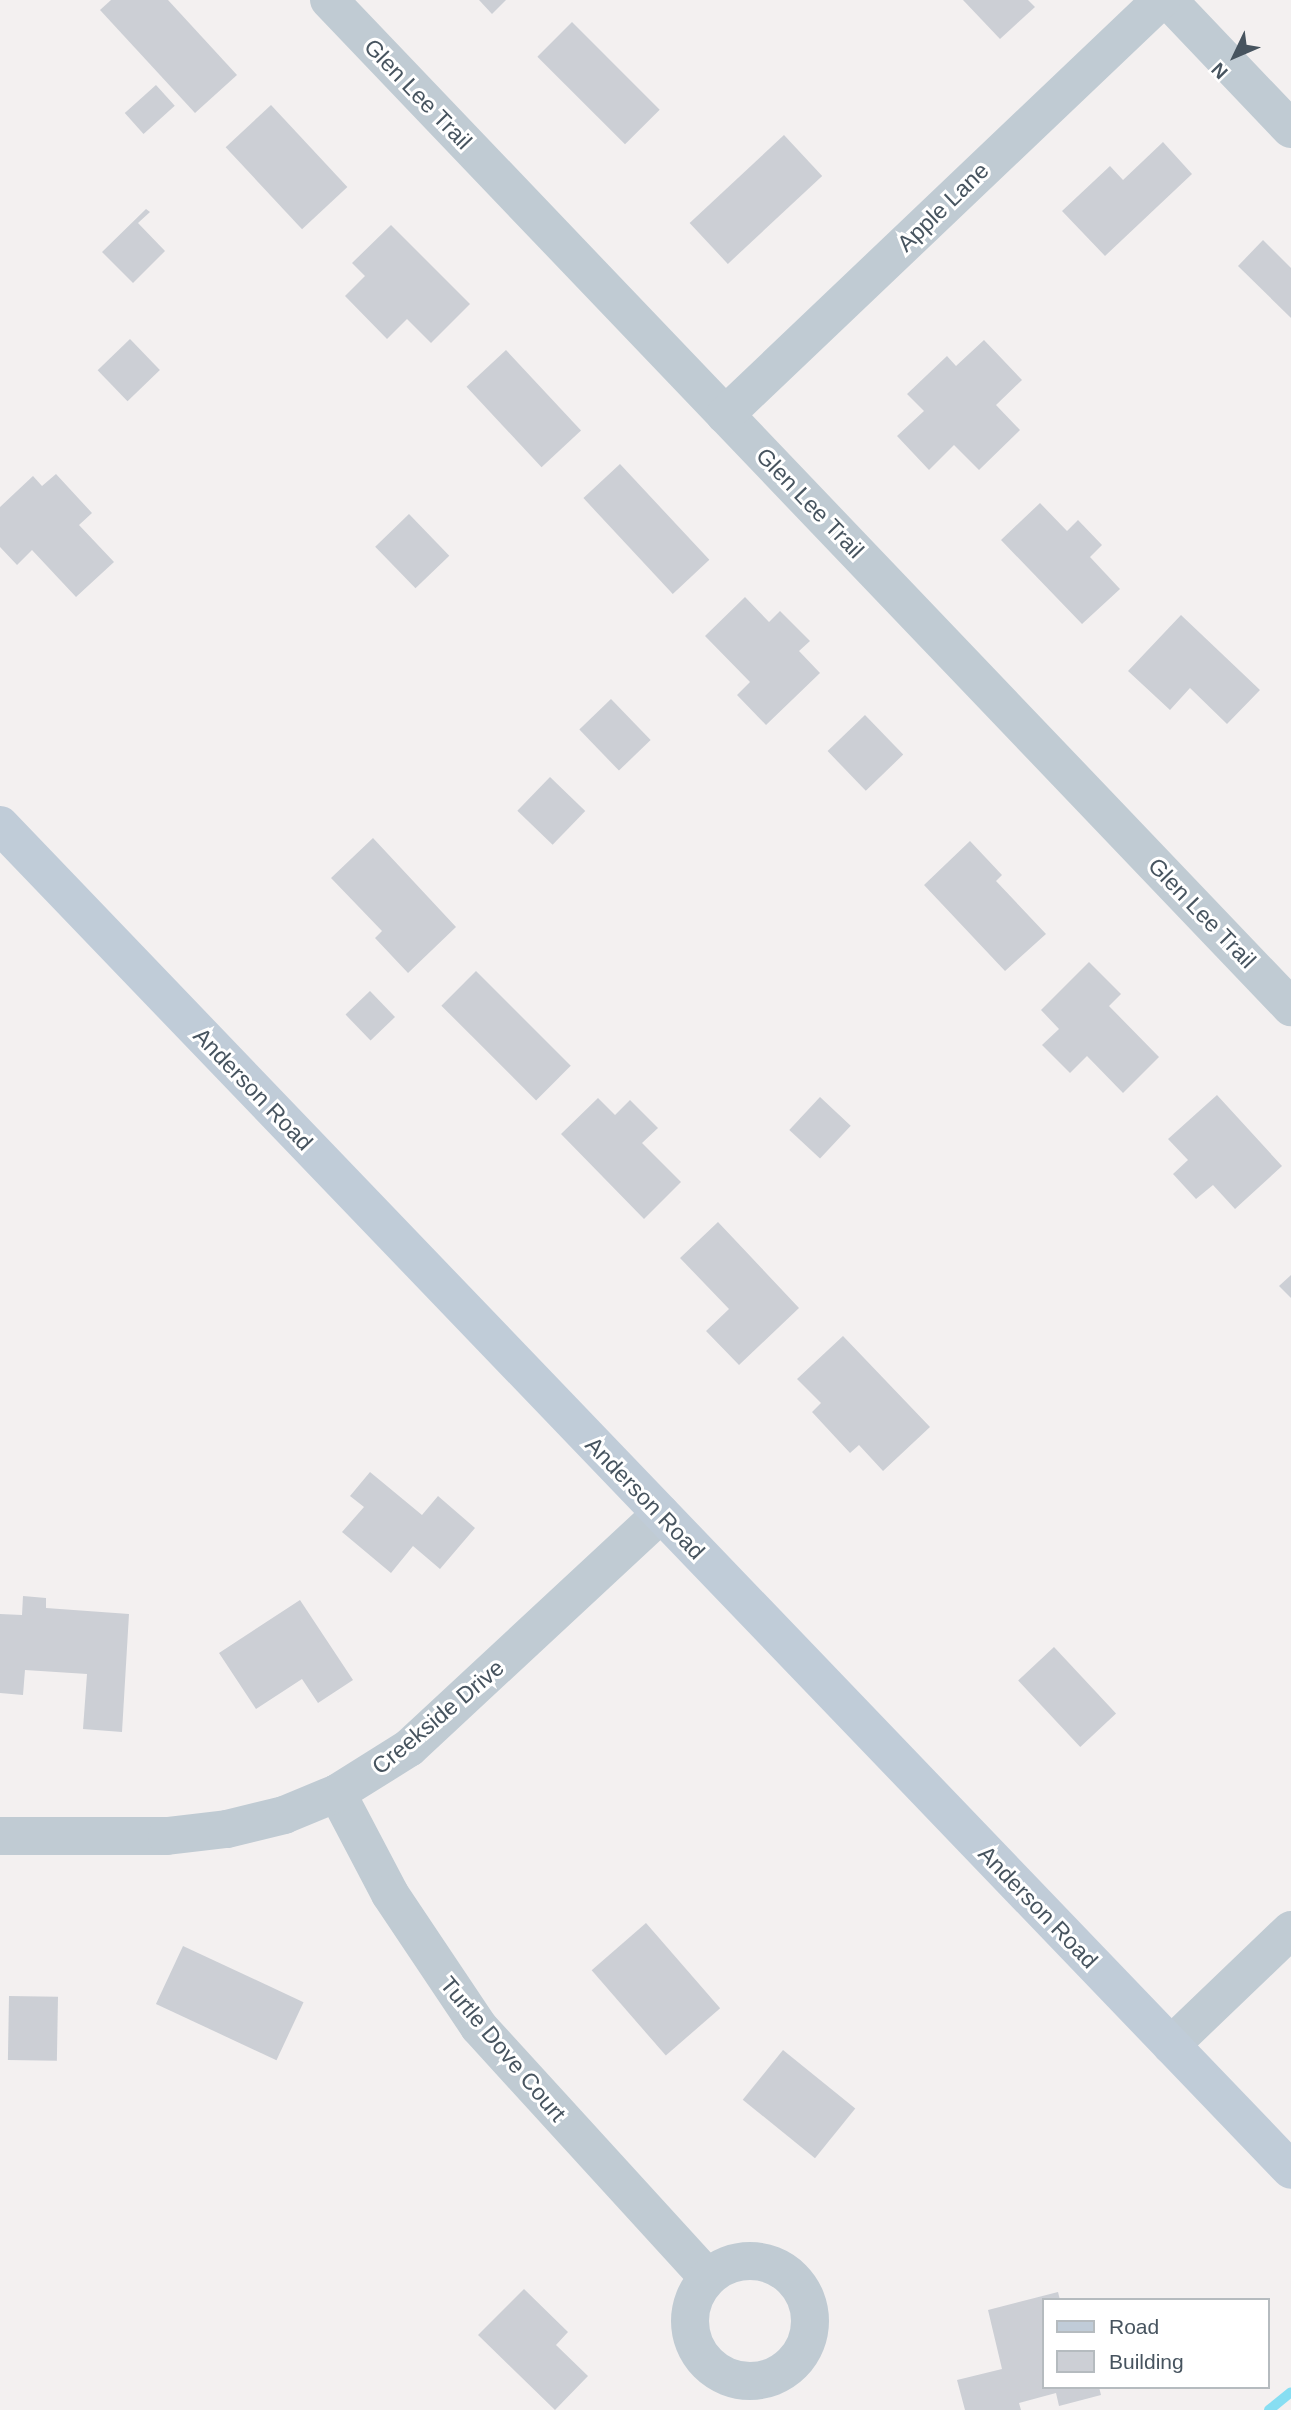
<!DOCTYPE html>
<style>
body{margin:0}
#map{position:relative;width:1291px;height:2410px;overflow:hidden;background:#f3f0f0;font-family:Helvetica,sans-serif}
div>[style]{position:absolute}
.stream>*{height:10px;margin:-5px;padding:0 5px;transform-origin:5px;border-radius:5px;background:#87def2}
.building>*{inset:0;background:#cccfd5;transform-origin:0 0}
.street>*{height:38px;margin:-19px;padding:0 19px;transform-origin:19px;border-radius:19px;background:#c0cbd3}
.street>.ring{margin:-19px;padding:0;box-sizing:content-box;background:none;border:38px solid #c0cbd3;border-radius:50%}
.secondary>*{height:38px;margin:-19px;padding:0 19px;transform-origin:19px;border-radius:19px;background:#c0ccd8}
span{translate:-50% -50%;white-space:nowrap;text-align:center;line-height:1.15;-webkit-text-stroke:6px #fff;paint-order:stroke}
.street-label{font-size:23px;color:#47545f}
.legend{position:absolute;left:1042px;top:2298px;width:228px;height:91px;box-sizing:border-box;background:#fff;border:2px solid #b5bbbf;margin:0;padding:9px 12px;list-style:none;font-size:21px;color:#47545f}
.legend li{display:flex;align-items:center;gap:14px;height:35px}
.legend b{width:35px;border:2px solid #b5bbbf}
.north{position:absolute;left:1200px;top:21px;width:70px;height:70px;-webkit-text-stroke:5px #fff;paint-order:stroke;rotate:226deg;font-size:19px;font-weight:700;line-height:28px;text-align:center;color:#47545f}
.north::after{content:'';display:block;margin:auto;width:24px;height:32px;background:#47545f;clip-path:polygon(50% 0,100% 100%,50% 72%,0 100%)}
</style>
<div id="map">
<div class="stream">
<div style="left:1269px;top:2410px;width:28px;rotate:-39deg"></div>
</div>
<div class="building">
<div style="clip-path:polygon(111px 0,168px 0,237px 75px,195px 113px,100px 10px)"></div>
<div style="clip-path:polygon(479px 0,506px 0,492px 14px)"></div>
<div style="clip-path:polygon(963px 0,1028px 0,1035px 7px,1000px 39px)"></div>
<div style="left:572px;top:22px;width:124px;height:49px;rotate:45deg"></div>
<div style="left:156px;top:85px;width:28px;height:42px;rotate:48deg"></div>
<div style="left:271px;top:105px;width:112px;height:62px;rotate:47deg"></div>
<div style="left:784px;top:135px;width:56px;height:129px;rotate:47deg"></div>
<div style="clip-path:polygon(1163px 142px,1192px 174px,1105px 256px,1062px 211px,1110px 166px,1123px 180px)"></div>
<div style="clip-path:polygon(146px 209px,150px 212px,138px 223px,165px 251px,133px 283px,102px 252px)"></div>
<div style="clip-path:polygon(391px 225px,470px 304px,431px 343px,407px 319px,387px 339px,345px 296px,365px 276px,352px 263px)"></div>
<div style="clip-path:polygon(1263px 240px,1291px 268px,1291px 318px,1238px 266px)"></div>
<div style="left:130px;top:339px;width:43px;height:45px;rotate:46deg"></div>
<div style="clip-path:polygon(984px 340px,1022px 380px,996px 405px,1020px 430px,979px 470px,954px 445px,929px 470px,897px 436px,924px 411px,907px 394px,947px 356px,956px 366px)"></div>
<div style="left:506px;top:350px;width:110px;height:54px;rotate:47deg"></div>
<div style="left:620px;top:464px;width:131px;height:50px;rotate:47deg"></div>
<div style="clip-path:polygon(56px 474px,92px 513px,79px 525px,114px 562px,76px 597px,32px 550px,17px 565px,0 547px,0 507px,33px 476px,42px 486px)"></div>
<div style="clip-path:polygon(1040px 503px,1067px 531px,1078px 520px,1102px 545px,1090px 557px,1120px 589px,1082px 624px,1001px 540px)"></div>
<div style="left:409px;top:514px;width:58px;height:47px;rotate:46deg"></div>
<div style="clip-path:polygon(745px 597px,769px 622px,780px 611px,810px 641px,799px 651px,820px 673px,766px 725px,737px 695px,750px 682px,705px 636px)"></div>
<div style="clip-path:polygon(1181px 615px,1260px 690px,1227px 724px,1190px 688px,1170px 710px,1128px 671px)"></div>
<div style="left:611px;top:699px;width:57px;height:44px;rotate:46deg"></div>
<div style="left:865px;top:715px;width:55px;height:52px;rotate:46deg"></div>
<div style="left:550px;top:777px;width:49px;height:47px;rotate:44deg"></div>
<div style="clip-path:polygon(373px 838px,456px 927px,408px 973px,375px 938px,382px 931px,331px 878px)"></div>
<div style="clip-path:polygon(970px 841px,1002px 875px,996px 881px,1046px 934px,1005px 971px,924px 885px)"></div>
<div style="clip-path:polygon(1089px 962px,1121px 994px,1109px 1006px,1159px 1057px,1123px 1093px,1087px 1056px,1070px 1073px,1042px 1045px,1059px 1029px,1041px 1010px)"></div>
<div style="left:476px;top:971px;width:134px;height:49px;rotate:45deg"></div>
<div style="left:370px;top:991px;width:36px;height:34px;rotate:46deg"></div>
<div style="clip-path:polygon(1217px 1095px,1282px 1166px,1235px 1209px,1213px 1185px,1196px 1199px,1173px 1174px,1188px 1160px,1168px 1139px)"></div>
<div style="left:820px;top:1097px;width:42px;height:45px;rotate:43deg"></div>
<div style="clip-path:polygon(598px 1098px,615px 1115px,630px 1100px,658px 1128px,642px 1143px,681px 1182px,644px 1219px,561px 1134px)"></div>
<div style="clip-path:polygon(718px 1222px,799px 1308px,739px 1365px,706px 1331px,729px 1309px,680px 1258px)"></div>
<div style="clip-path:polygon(1291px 1275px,1291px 1298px,1279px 1286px)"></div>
<div style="clip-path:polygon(843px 1336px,930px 1427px,883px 1471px,859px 1445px,850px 1453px,812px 1412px,821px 1403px,797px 1379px)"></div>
<div style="clip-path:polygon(370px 1472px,422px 1515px,438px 1496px,475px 1528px,440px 1569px,413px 1546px,391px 1573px,342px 1532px,364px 1507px,350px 1496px)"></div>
<div style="clip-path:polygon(23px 1596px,46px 1598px,46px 1608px,129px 1614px,122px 1732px,83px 1729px,87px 1674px,25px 1670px,23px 1695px,0 1693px,0 1614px,22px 1615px)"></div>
<div style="clip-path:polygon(300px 1600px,353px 1680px,318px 1703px,302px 1679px,256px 1709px,219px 1653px)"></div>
<div style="left:1054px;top:1647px;width:91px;height:49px;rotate:47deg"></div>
<div style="left:646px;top:1923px;width:113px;height:72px;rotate:49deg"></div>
<div style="left:183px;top:1946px;width:133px;height:64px;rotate:25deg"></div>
<div style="left:9px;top:1996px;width:49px;height:64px;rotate:1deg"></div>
<div style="left:783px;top:2050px;width:93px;height:64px;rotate:39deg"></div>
<div style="clip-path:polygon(524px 2289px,568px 2332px,556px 2345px,588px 2376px,555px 2410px,478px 2335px)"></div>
<div style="clip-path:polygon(1058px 2292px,1060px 2300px,1044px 2300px,1044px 2387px,1099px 2387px,1101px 2395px,1059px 2406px,1056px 2393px,1019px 2403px,1021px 2410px,965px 2410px,957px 2380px,1002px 2369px,988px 2310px)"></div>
</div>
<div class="street">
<div style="left:329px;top:0;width:1393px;rotate:46.31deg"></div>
<div style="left:1168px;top:0;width:178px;rotate:46.4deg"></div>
<div style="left:725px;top:415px;width:602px;rotate:-43.59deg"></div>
<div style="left:337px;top:1793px;width:114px;rotate:62.3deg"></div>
<div style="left:390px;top:1894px;width:160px;rotate:56.2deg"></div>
<div style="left:479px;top:2027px;width:338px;rotate:47.6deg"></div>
<div style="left:0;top:1836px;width:167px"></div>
<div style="left:167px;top:1836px;width:60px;rotate:-6.7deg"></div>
<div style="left:227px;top:1829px;width:59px;rotate:-13.8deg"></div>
<div style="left:284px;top:1815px;width:57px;rotate:-22.5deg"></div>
<div style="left:337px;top:1793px;width:85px;rotate:-32deg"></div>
<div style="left:409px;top:1748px;width:344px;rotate:-42.9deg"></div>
<div style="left:1171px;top:2045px;width:166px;rotate:-43.8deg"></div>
<div class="ring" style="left:690px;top:2261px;width:82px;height:82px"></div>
</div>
<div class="secondary">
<div style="left:0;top:825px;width:1864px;rotate:46.17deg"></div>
</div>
<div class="street-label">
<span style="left:418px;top:94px;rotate:46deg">Glen Lee Trail</span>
<span style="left:943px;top:207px;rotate:-44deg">Apple Lane</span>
<span style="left:810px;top:503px;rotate:46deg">Glen Lee Trail</span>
<span style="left:1202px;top:913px;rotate:46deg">Glen Lee Trail</span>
<span style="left:253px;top:1089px;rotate:46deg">Anderson Road</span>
<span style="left:645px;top:1498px;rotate:46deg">Anderson Road</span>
<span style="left:438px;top:1717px;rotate:-40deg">Creekside Drive</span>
<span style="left:1038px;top:1907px;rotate:46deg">Anderson Road</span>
<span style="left:503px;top:2049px;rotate:50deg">Turtle Dove Court</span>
</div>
<ul class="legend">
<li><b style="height:9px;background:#c0ccd8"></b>Road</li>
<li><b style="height:19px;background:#cccfd5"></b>Building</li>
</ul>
<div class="north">N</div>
</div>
